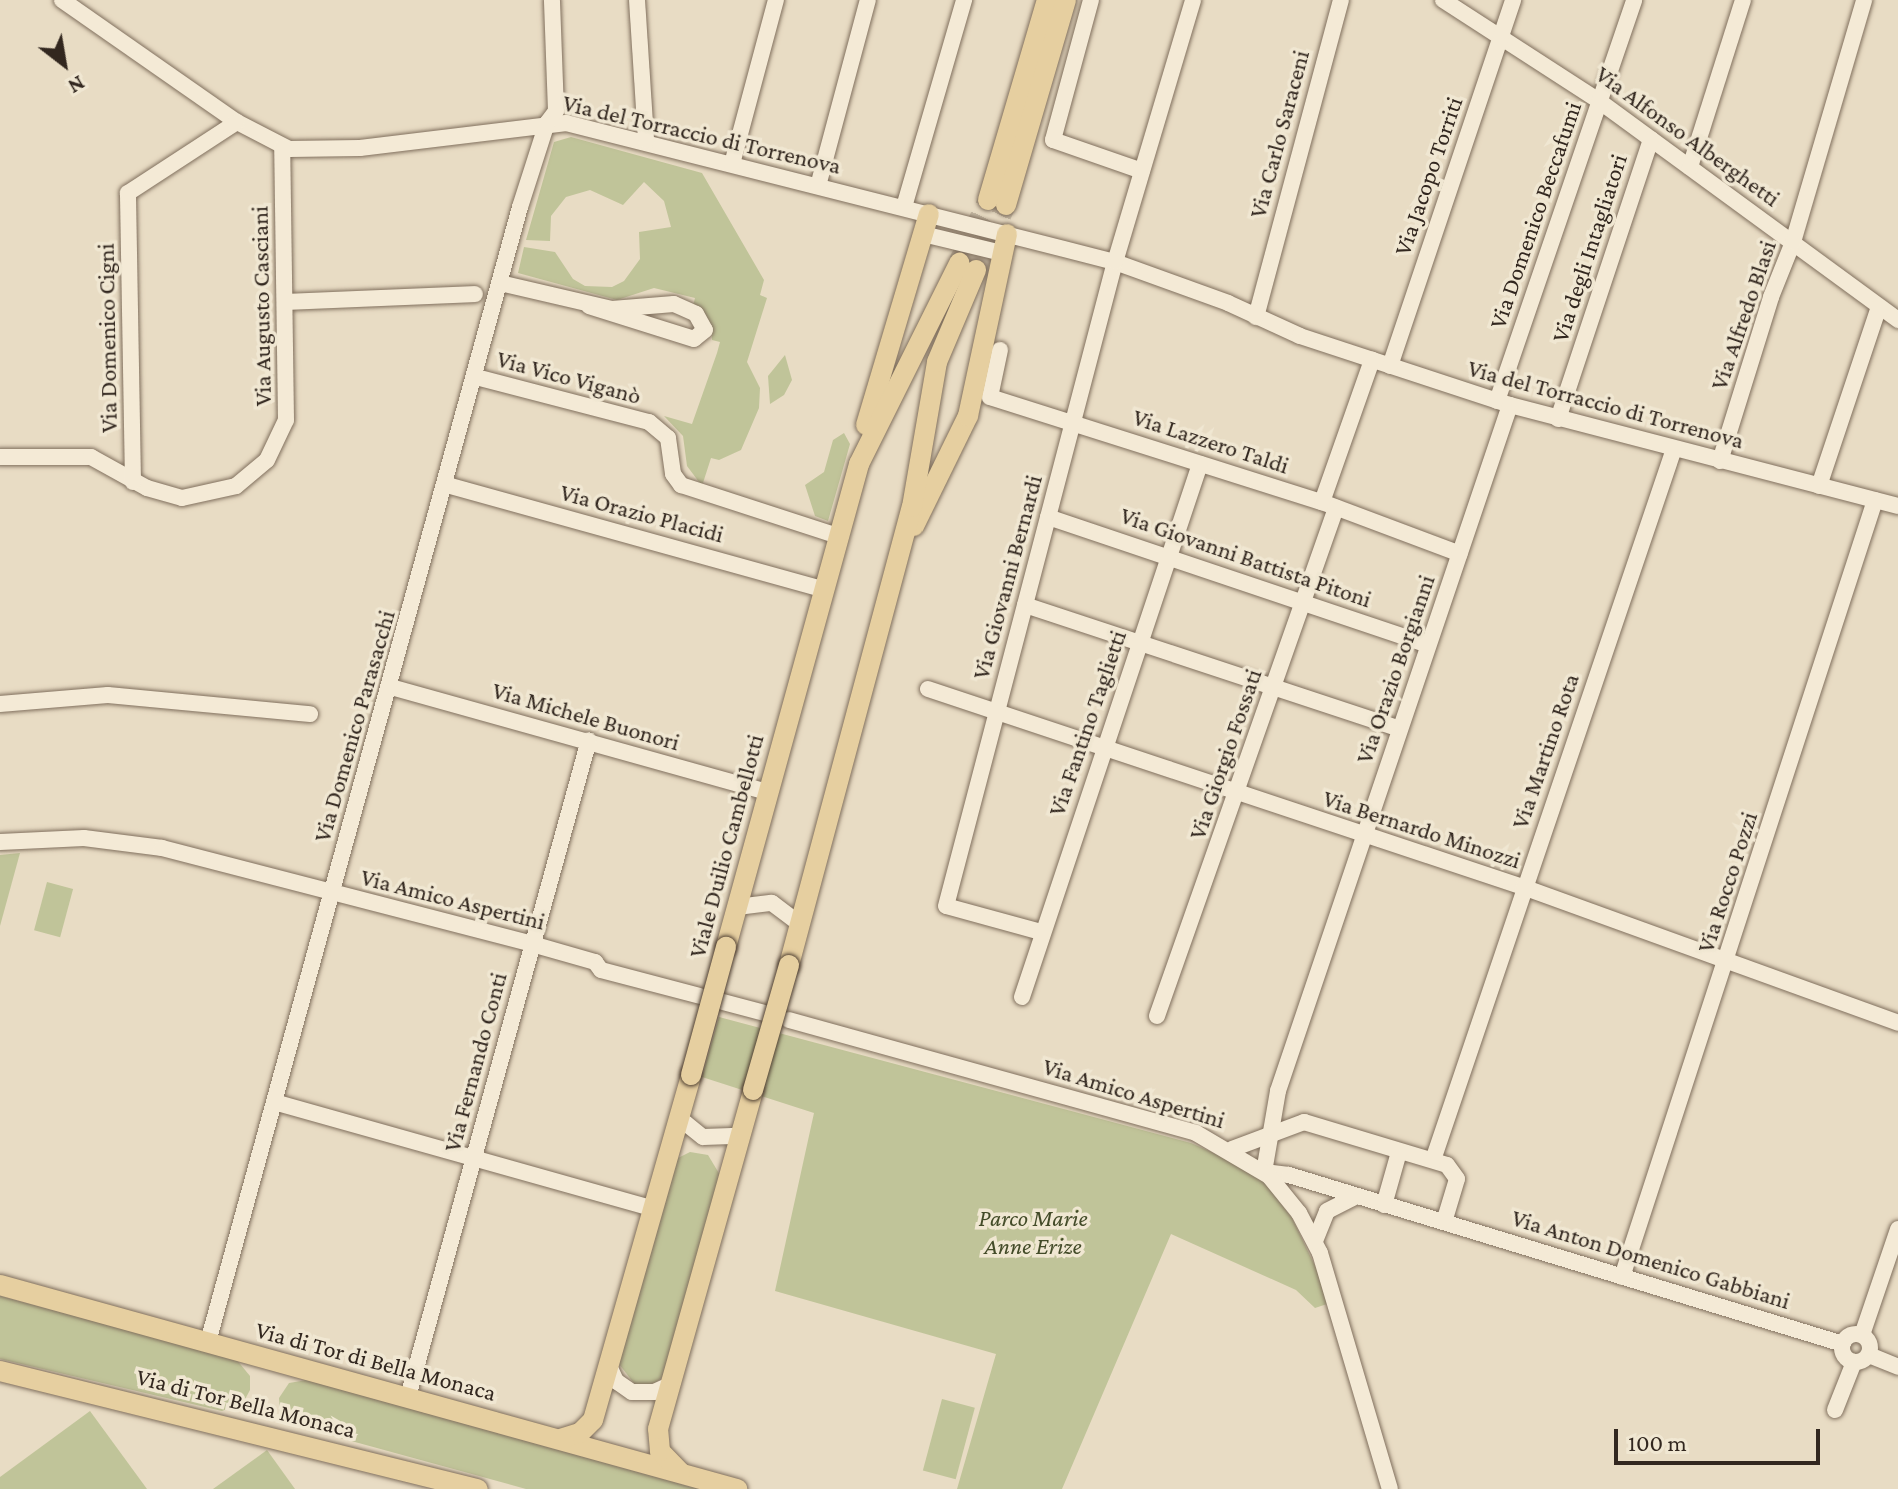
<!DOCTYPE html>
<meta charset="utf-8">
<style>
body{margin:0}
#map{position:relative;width:1898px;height:1489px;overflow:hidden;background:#e8dcc4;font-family:"Crimson Pro",serif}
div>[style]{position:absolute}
.green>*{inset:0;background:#c0c499;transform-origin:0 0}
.major-tunnel>*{height:20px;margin-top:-10px;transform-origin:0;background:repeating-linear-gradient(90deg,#c4b8a3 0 20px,transparent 0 30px)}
.roads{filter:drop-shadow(0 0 2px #806f5d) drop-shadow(0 0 2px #806f5d)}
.minor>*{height:16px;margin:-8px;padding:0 8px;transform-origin:8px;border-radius:8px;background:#f4ead6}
.minor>.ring{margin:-8px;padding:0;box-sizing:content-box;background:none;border:16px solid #f4ead6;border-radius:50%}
.major>*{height:20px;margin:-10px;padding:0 10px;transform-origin:10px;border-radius:10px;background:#e6cfa0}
.bridges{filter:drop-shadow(0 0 2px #4e3e30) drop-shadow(0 0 2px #4e3e30)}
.major-bridge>*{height:20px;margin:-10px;padding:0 10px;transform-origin:10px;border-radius:10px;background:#e6cfa0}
span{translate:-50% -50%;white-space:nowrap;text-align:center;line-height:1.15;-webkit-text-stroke:7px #f0e7d2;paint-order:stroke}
.street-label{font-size:24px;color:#32271f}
.park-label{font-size:24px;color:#434b28;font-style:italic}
.north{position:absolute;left:24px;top:24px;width:80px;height:80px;-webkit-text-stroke:6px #f0e7d2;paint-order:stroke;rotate:149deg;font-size:22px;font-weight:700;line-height:32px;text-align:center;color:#32271f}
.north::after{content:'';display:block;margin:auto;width:28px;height:36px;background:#32271f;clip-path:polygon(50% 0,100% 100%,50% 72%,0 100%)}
.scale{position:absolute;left:1614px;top:1429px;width:206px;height:36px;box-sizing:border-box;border:4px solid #32271f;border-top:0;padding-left:10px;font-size:24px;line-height:28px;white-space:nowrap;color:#32271f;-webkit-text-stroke:6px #f0e7d2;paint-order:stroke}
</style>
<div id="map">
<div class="green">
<div style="clip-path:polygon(571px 137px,702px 173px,764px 280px,760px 295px,767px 298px,747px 362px,760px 388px,759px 408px,741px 450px,719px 460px,711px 458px,702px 486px,687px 466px,683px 436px,664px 416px,692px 424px,717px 353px,720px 342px,712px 340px,711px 325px,693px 306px,695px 298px,654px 288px,617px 300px,518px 273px,524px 247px,555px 252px,573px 279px,585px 286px,612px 287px,624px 281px,640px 259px,639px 232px,671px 227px,664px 201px,644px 182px,623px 205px,590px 190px,566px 197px,551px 216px,550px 241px,526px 240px,554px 142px)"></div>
<div style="clip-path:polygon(785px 355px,792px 380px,784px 395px,770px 404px,768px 376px)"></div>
<div style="clip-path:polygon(844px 433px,850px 444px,828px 521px,815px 516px,805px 485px,824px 472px,833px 440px)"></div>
<div style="clip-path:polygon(20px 853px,0 926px,0 855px)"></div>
<div style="left:47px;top:882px;width:27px;height:50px;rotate:15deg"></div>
<div style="clip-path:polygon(719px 1017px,1191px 1143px,1223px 1157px,1261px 1178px,1292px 1218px,1317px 1270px,1327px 1304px,1315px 1308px,1296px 1290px,1171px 1234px,1062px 1489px,957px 1489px,996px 1354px,775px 1291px,814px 1113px,702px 1077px)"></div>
<div style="clip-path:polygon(690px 1152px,708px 1155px,720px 1175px,664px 1375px,656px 1383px,636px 1386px,619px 1364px,678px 1158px)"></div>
<div style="clip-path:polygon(0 1296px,236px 1359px,250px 1376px,250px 1390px,243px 1403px,222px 1411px,0 1359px)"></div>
<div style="clip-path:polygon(307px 1380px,699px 1489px,526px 1489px,293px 1425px,280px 1411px,279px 1398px,289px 1383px)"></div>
<div style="left:942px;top:1399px;width:34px;height:74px;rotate:15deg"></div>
<div style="clip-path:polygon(90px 1411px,147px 1489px,0 1489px,0 1477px)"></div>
<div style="clip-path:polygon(267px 1450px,295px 1489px,213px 1489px)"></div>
</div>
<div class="major-tunnel">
<div style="left:959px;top:261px;width:68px;rotate:-64.6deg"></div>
<div style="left:976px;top:270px;width:72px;rotate:-65.2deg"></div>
</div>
<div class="roads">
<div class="minor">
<div style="left:62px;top:0;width:213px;rotate:34.9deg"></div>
<div style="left:237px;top:122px;width:59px;rotate:27.4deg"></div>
<div style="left:289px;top:149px;width:71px;rotate:-0.8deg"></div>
<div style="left:360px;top:148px;width:208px;rotate:-6.9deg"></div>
<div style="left:566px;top:123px;width:566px;rotate:14.21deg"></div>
<div style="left:1115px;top:262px;width:120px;rotate:19.9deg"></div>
<div style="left:1228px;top:303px;width:79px;rotate:24.6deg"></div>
<div style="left:1300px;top:336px;width:221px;rotate:18.2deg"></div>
<div style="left:1510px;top:405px;width:401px;rotate:14.6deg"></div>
<div style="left:637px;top:0;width:141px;rotate:86.3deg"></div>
<div style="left:1091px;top:0;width:145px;rotate:105.2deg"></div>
<div style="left:1053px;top:140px;width:94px;rotate:19.2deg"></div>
<div style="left:1443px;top:0;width:186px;rotate:32.9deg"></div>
<div style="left:1599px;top:101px;width:371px;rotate:36.2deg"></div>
<div style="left:732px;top:164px;width:170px;rotate:-75deg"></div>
<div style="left:1690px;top:167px;width:175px;rotate:-72.4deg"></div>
<div style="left:818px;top:186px;width:193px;rotate:-75deg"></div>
<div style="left:904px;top:207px;width:216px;rotate:-73.8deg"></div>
<div style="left:923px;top:234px;width:81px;rotate:13.5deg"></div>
<div style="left:500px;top:283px;width:115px;rotate:13.1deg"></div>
<div style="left:612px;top:309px;width:62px;rotate:-4.6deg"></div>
<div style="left:674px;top:304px;width:24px;rotate:24deg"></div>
<div style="left:696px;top:314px;width:18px;rotate:61deg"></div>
<div style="left:705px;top:330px;width:14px;rotate:141deg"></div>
<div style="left:694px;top:339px;width:110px;rotate:-162.6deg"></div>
<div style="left:287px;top:302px;width:188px;rotate:-2.4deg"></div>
<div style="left:1256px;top:317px;width:328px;rotate:-75deg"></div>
<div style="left:1000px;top:350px;width:48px;rotate:102deg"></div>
<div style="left:990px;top:397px;width:348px;rotate:17.6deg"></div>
<div style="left:1322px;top:502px;width:147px;rotate:20.6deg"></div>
<div style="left:1390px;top:366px;width:386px;rotate:-71.4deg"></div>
<div style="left:476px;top:377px;width:179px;rotate:14.6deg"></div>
<div style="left:649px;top:422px;width:25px;rotate:40deg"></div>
<div style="left:668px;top:438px;width:36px;rotate:82deg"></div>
<div style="left:673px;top:474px;width:14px;rotate:54deg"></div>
<div style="left:681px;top:485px;width:165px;rotate:18deg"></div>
<div style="left:1497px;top:401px;width:424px;rotate:-71.1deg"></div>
<div style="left:1510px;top:405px;width:724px;rotate:108.69deg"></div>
<div style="left:1278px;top:1091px;width:82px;rotate:99.8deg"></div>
<div style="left:1264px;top:1172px;width:25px;rotate:7deg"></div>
<div style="left:1289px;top:1175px;width:579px;rotate:16.96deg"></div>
<div style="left:1558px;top:419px;width:295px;rotate:-71.6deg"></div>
<div style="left:0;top:457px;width:91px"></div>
<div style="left:91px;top:457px;width:64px;rotate:29deg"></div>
<div style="left:147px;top:488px;width:36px;rotate:16deg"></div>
<div style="left:182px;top:498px;width:55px;rotate:-12.5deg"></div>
<div style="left:236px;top:486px;width:40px;rotate:-40deg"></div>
<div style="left:267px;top:460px;width:44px;rotate:-64.6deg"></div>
<div style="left:286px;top:420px;width:273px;rotate:-90.8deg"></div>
<div style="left:1720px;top:461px;width:172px;rotate:-72.7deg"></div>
<div style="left:1771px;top:297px;width:59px;rotate:-68.2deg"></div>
<div style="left:1793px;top:242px;width:252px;rotate:-73.6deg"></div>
<div style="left:133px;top:482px;width:289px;rotate:-91deg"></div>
<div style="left:128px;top:193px;width:130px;rotate:-33.1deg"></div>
<div style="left:447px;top:485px;width:390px;rotate:15.5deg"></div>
<div style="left:1819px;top:486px;width:189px;rotate:-71.5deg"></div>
<div style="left:1322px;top:502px;width:151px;rotate:-70.6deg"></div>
<div style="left:1048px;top:517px;width:401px;rotate:18.6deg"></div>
<div style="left:1025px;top:605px;width:394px;rotate:18.3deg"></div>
<div style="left:391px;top:687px;width:390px;rotate:15.6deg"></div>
<div style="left:928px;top:689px;width:627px;rotate:18.41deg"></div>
<div style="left:1523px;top:887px;width:399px;rotate:19.9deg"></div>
<div style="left:0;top:704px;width:108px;rotate:-4.8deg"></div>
<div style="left:108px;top:695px;width:203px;rotate:5.4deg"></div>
<div style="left:0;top:842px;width:84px;rotate:-2.7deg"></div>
<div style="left:84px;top:838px;width:79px;rotate:7.3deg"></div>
<div style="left:162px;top:848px;width:382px;rotate:14.5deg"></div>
<div style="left:532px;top:944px;width:66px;rotate:15.9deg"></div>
<div style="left:595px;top:962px;width:10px;rotate:53deg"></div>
<div style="left:601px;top:970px;width:102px;rotate:14.7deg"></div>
<div style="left:737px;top:907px;width:35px;rotate:-7deg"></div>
<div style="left:772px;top:903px;width:35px;rotate:37deg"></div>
<div style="left:1041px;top:932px;width:98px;rotate:-164.7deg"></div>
<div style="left:946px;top:906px;width:666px;rotate:-75.3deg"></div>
<div style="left:1115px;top:262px;width:273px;rotate:-73.4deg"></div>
<div style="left:1022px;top:997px;width:562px;rotate:-71.53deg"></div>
<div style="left:723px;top:1002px;width:43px;rotate:14.7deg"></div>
<div style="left:1157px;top:1016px;width:539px;rotate:-70.59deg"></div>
<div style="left:789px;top:1020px;width:422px;rotate:15.5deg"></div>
<div style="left:1196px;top:1133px;width:85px;rotate:30.5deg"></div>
<div style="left:1269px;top:1176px;width:48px;rotate:51deg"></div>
<div style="left:1299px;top:1213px;width:45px;rotate:62.3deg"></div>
<div style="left:1320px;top:1253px;width:246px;rotate:73.5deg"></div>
<div style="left:274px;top:1102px;width:393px;rotate:15.7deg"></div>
<div style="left:678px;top:1117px;width:32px;rotate:39deg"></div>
<div style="left:703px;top:1137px;width:36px;rotate:-2deg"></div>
<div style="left:1232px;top:1149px;width:77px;rotate:-20.6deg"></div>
<div style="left:1304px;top:1122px;width:149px;rotate:16.7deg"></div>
<div style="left:1447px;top:1165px;width:17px;rotate:54deg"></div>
<div style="left:1457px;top:1179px;width:45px;rotate:106.8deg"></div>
<div style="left:1433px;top:1160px;width:751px;rotate:-71.28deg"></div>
<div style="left:1384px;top:1205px;width:55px;rotate:-74.2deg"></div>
<div style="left:1315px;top:1241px;width:32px;rotate:-68deg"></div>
<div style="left:1327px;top:1211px;width:33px;rotate:-27deg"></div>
<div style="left:1622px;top:1277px;width:817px;rotate:-71.96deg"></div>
<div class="ring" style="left:1842px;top:1334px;width:12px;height:12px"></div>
<div style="left:1862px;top:1335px;width:112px;rotate:-71.2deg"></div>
<div style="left:208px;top:1342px;width:1177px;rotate:-74.63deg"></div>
<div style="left:520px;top:207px;width:88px;rotate:-72.2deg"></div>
<div style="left:547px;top:123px;width:15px;rotate:-53deg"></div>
<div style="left:556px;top:111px;width:111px;rotate:-92.1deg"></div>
<div style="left:1869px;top:1355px;width:31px;rotate:22deg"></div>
<div style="left:609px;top:1366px;width:17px;rotate:65deg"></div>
<div style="left:616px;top:1381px;width:19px;rotate:35deg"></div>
<div style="left:632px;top:1392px;width:22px"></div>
<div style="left:654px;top:1392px;width:20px;rotate:-24deg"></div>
<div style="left:408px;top:1397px;width:681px;rotate:-74.6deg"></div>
<div style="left:1835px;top:1410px;width:52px;rotate:-68.4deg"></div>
</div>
<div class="major">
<div style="left:988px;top:200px;width:209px;rotate:-73.6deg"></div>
<div style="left:1006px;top:205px;width:214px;rotate:-73.7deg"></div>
<div style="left:866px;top:425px;width:220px;rotate:-73.4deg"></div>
<div style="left:914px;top:526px;width:123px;rotate:-63.9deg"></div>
<div style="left:968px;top:416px;width:186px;rotate:-77.9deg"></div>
<div style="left:726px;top:947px;width:501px;rotate:-74.6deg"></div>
<div style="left:859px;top:464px;width:225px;rotate:-63.5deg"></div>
<div style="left:789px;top:965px;width:474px;rotate:-75deg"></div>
<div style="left:912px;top:507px;width:147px;rotate:-80.2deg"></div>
<div style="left:937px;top:362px;width:100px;rotate:-67deg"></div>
<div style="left:0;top:1285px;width:765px;rotate:15.47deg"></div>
<div style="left:0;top:1371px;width:492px;rotate:13.9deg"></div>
<div style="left:560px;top:1439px;width:21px;rotate:-17deg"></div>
<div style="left:580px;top:1433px;width:18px;rotate:-45deg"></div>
<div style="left:593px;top:1420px;width:359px;rotate:-74.1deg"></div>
<div style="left:680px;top:1472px;width:29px;rotate:-134deg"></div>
<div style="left:660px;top:1451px;width:22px;rotate:-95deg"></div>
<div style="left:658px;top:1429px;width:352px;rotate:-74.3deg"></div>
</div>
</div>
<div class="bridges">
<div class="major-bridge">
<div style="left:691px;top:1075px;width:133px;rotate:-74.7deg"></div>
<div style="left:753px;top:1090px;width:130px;rotate:-73.9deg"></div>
</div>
</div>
<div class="street-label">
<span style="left:702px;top:134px;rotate:13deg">Via del Torraccio di Torrenova</span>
<span style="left:1279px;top:134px;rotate:-75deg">Via Carlo Saraceni</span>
<span style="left:1688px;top:136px;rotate:36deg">Via Alfonso Alberghetti</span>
<span style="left:1428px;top:176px;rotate:-71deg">Via Jacopo Torriti</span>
<span style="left:1535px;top:215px;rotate:-71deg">Via Domenico Beccafumi</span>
<span style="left:1589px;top:248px;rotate:-72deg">Via degli Intagliatori</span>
<span style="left:261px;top:306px;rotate:-91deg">Via Augusto Casciani</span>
<span style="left:1743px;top:315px;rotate:-71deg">Via Alfredo Blasi</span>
<span style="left:107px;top:338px;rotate:-91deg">Via Domenico Cigni</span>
<span style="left:569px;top:377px;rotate:15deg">Via Vico Viganò</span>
<span style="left:1606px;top:404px;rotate:15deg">Via del Torraccio di Torrenova</span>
<span style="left:1211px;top:441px;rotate:18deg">Via Lazzero Taldi</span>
<span style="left:642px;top:513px;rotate:15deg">Via Orazio Placidi</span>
<span style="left:1246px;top:557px;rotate:19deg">Via Giovanni Battista Pitoni</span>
<span style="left:1007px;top:577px;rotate:-75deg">Via Giovanni Bernardi</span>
<span style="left:1395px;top:669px;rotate:-71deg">Via Orazio Borgianni</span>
<span style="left:586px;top:716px;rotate:16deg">Via Michele Buonori</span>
<span style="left:1087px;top:723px;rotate:-71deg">Via Fantino Taglietti</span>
<span style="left:354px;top:726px;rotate:-74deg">Via Domenico Parasacchi</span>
<span style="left:1545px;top:751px;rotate:-71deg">Via Martino Rota</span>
<span style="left:1225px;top:754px;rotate:-71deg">Via Giorgio Fossati</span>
<span style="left:1422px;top:829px;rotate:18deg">Via Bernardo Minozzi</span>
<span style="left:726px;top:846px;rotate:-75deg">Viale Duilio Cambellotti</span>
<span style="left:1727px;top:882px;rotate:-72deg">Via Rocco Pozzi</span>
<span style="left:453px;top:899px;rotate:14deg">Via Amico Aspertini</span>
<span style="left:475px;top:1062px;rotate:-75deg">Via Fernando Conti</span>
<span style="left:1134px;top:1093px;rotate:17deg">Via Amico Aspertini</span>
<span style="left:1651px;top:1259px;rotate:17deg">Via Anton Domenico Gabbiani</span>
<span style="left:376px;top:1361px;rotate:15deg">Via di Tor di Bella Monaca</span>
<span style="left:246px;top:1403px;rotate:14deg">Via di Tor Bella Monaca</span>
</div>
<div class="park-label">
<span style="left:1033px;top:1232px">Parco Marie<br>Anne Erize</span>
</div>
<div class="north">N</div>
<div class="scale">100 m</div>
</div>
